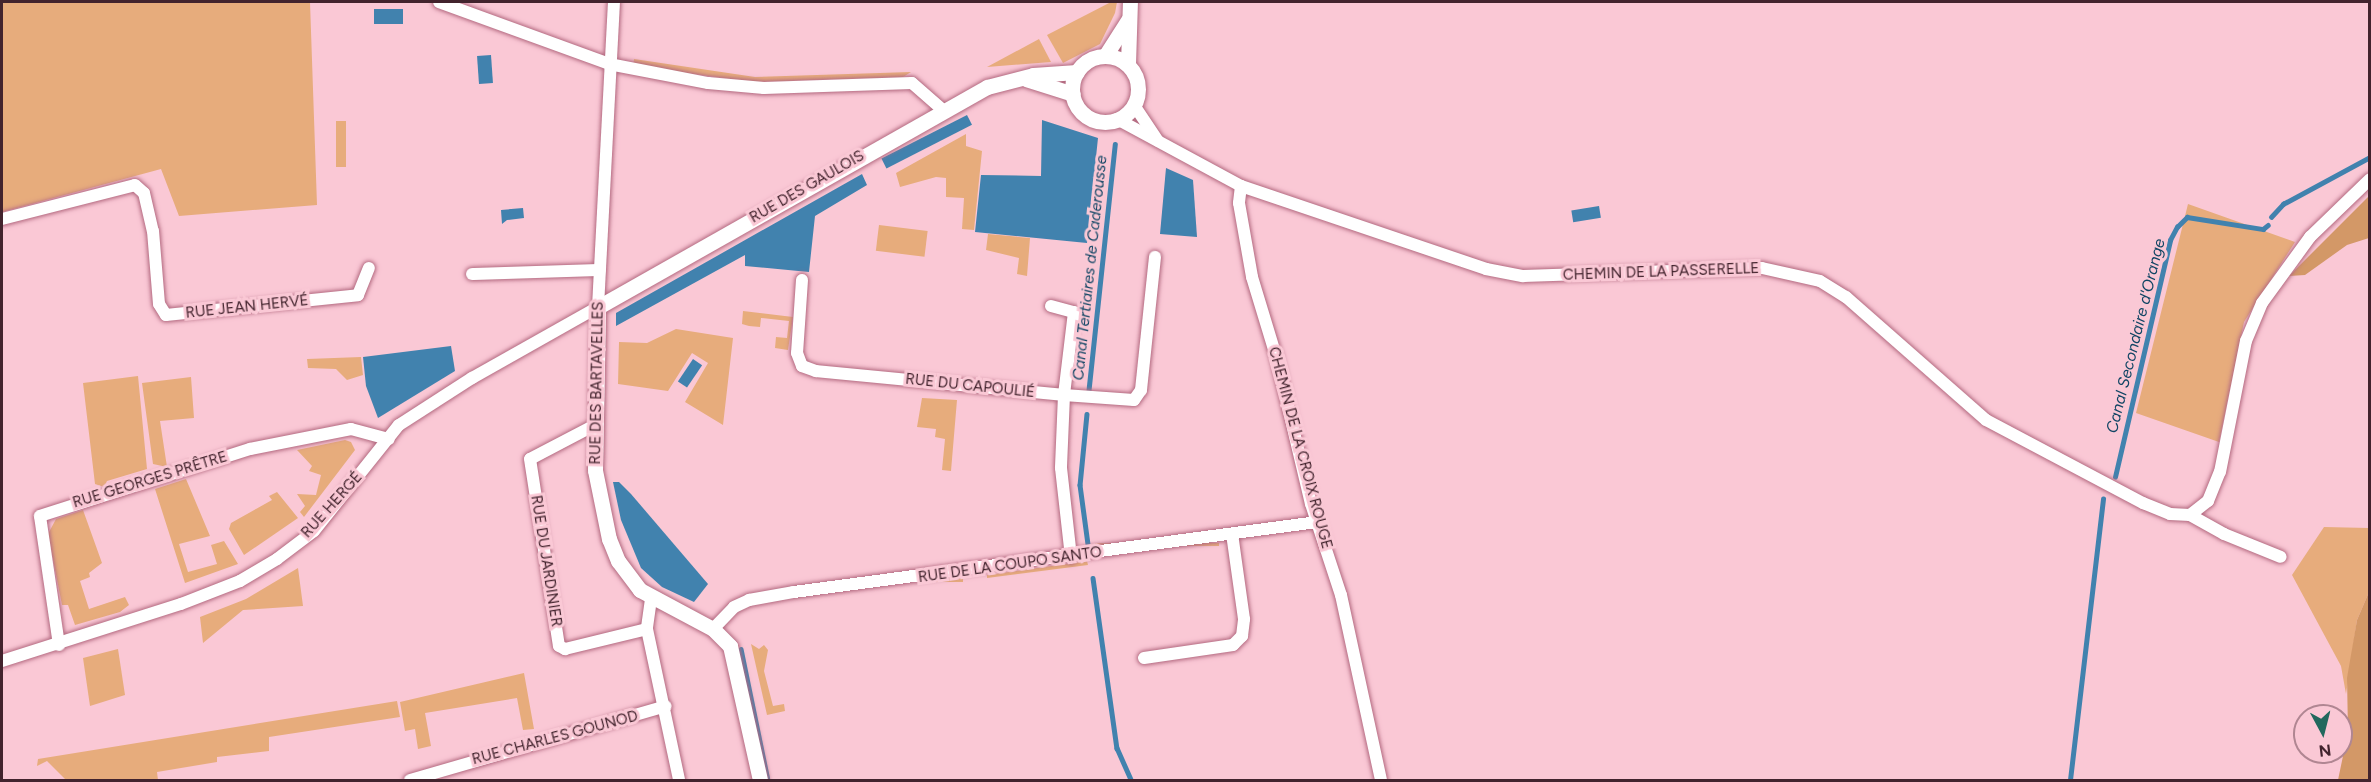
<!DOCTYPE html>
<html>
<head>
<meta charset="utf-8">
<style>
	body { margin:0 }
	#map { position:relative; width:2371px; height:782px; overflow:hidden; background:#fac8d5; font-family:Figtree,sans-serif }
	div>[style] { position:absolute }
	.green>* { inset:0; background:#e7ac7c; transform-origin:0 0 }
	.forest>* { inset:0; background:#d39867 }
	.water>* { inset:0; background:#4182ae; transform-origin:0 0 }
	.stream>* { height:4.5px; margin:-2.25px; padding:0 2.25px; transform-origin:2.25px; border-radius:2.25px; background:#4182ae }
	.roads { filter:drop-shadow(0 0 2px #b36980) drop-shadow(0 0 2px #b36980) }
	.minor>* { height:12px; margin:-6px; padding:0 6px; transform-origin:6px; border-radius:6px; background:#fff }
	.tertiary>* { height:15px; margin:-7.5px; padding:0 7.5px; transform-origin:7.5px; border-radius:7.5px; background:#fff }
	.tertiary>.ring { margin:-7.5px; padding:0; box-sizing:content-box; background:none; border:15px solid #fff; border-radius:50% }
	span { translate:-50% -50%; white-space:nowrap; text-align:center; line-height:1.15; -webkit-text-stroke:6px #fac8d5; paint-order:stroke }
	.street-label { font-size:15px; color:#42232d }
	.water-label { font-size:16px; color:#114564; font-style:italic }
	.frame { position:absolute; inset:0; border:3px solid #42232d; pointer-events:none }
	.north { position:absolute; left:2293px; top:704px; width:60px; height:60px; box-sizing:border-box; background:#fac8d5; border:2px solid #b08692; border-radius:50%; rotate:173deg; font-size:16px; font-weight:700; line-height:24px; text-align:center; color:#42232d }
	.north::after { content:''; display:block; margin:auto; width:21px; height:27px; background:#21685d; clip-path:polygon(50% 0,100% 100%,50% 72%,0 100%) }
</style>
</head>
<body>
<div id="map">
	<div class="green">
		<i style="clip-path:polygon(2px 2px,310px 2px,317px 205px,179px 216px,161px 169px,2px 212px)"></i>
		<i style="clip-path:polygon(1111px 2px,1117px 2px,1115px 13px,1100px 44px,1063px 63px,1047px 35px)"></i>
		<i style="clip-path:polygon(1039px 39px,1051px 62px,987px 67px)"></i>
		<i style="clip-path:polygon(634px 59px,755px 77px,911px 72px,903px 77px,754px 82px,633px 66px)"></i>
		<i style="left:336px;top:121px;width:10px;height:46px"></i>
		<i style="clip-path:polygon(966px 134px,966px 146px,982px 151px,974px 230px,962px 229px,964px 198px,946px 197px,946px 178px,936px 177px,900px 187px,896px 173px)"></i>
		<i style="clip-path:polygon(2188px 204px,2295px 242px,2244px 322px,2219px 442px,2136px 413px)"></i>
		<i style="left:879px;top:225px;width:49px;height:26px;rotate:7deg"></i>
		<i style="clip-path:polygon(988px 234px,1030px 238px,1027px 276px,1017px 274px,1019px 258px,986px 250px)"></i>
		<i style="clip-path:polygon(743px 311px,793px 317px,788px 350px,775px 348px,776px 337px,787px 338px,789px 321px,761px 318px,760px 327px,749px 326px,742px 324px)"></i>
		<i style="clip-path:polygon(676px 329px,733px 338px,723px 425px,685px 402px,708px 363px,692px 353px,668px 391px,618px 384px,619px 342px,647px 343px)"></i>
		<i style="clip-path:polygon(361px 357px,363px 375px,347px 380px,336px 369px,308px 368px,307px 359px)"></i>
		<i style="clip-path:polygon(138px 376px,147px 469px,107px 481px,104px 487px,95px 484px,83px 383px)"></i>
		<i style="clip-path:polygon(191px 377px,194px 418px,160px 421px,167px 467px,153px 464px,142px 383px)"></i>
		<i style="clip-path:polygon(922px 398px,957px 400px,951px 471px,942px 470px,945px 439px,935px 437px,936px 429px,917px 427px)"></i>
		<i style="clip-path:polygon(345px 440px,351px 442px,355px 450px,304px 517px,300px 512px,305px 506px,297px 494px,316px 495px,321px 475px,309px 471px,312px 466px,297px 450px)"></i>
		<i style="clip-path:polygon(186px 479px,210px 536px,179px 544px,188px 572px,217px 564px,211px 545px,224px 541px,238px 564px,185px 583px,155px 489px)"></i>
		<i style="clip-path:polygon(277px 492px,298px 518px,244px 555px,229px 529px,231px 523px,272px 500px,269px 496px)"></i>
		<i style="clip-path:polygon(83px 510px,102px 563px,89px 573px,90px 577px,80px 581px,89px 609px,125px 597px,129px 605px,120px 612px,75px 625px,68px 605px,62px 605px,48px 534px,56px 519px)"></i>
		<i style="clip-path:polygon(2324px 527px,2369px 528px,2369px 592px,2357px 620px,2346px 694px,2341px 666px,2292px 575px)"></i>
		<i style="left:1219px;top:543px;width:3px;height:124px;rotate:90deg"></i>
		<i style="clip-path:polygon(1087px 561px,1088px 565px,987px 578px,987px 575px)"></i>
		<i style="clip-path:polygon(298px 568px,303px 606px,243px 610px,203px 643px,200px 617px,246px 599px)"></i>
		<i style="left:963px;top:578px;width:4px;height:104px;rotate:90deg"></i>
		<i style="clip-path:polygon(751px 644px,759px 649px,764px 645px,768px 650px,764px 671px,773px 706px,784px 704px,785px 711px,767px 715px)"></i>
		<i style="clip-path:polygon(118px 649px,125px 695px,90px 706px,83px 658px)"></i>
		<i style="clip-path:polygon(524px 673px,534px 729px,523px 730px,517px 698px,425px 713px,431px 746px,418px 749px,415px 729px,405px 731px,400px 702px)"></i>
		<i style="clip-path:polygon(397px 701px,400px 717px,269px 737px,269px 751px,217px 757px,217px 762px,157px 772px,158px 780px,66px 780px,47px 761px,37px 766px,38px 759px)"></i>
	</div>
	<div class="forest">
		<i style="clip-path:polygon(2369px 196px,2369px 238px,2347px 245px,2305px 275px,2289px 276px)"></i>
		<i style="clip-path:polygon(2369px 592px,2369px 780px,2338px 780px,2348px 732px,2347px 678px,2357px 620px)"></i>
	</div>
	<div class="water">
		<i style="left:374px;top:9px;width:29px;height:15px"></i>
		<i style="left:491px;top:55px;width:28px;height:14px;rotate:86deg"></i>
		<i style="left:967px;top:115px;width:11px;height:96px;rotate:63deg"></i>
		<i style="clip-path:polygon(1042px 120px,1098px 138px,1087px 243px,975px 232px,981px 175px,1041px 176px)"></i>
		<i style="clip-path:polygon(1166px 168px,1193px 180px,1197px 237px,1160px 234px)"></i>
		<i style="clip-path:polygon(862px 174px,867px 185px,815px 216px,809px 272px,745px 266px,745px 255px,616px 326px,616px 313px)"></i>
		<i style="left:1599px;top:206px;width:12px;height:28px;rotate:81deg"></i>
		<i style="clip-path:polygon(523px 208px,524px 218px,507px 220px,502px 224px,501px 210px)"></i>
		<i style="clip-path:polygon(451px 346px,455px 371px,378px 418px,366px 386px,363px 357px)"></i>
		<i style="left:693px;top:359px;width:11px;height:27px;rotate:34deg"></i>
		<i style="clip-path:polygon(613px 482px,619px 482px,631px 494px,708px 584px,694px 602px,662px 587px,641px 568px,621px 520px)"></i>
	</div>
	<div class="stream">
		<i style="left:2271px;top:217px;width:18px;rotate:-47deg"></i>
		<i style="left:2283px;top:204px;width:99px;rotate:-28.4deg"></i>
		<i style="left:1088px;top:395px;width:252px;rotate:-83.9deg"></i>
		<i style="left:1087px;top:414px;width:71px;rotate:95.6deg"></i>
		<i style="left:1080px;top:485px;width:60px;rotate:82.3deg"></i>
		<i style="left:2115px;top:477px;width:243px;rotate:-76.9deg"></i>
		<i style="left:2170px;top:240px;width:15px;rotate:-62deg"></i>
		<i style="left:2177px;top:227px;width:14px;rotate:-45deg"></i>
		<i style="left:2187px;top:217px;width:77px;rotate:9deg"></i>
		<i style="left:2263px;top:229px;width:6px;rotate:-39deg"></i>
		<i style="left:1093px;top:578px;width:172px;rotate:82deg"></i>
		<i style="left:1117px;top:748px;width:35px;rotate:66deg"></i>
		<i style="left:741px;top:649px;width:134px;rotate:78.4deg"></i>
		<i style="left:2070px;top:780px;width:283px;rotate:-83.3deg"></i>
	</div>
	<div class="roads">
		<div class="minor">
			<i style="left:439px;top:2px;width:181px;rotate:20deg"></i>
			<i style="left:609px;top:64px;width:101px;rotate:10.9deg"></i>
			<i style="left:708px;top:83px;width:56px;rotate:5.1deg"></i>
			<i style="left:764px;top:88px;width:148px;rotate:-1.9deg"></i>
			<i style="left:912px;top:83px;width:41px;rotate:41.1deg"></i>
			<i style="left:1134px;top:105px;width:43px;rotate:56.3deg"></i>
			<i style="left:1117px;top:119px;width:141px;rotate:28.4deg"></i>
			<i style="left:1241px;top:186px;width:259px;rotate:18.7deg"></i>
			<i style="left:1486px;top:269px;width:38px;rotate:11deg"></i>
			<i style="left:1523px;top:276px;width:239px;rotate:-1.9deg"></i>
			<i style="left:1762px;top:268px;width:59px;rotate:12.6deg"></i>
			<i style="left:1820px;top:281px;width:31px;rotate:32deg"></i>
			<i style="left:1846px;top:297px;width:186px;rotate:41.3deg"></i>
			<i style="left:1986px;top:420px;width:178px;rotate:27.9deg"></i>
			<i style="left:2143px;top:503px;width:29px;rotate:22deg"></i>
			<i style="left:2170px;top:514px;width:20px;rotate:3deg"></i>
			<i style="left:2190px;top:515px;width:39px;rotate:29deg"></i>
			<i style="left:2224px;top:534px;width:61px;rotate:22deg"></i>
			<i style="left:1241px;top:186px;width:17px;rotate:97deg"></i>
			<i style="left:1239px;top:203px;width:75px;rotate:80deg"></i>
			<i style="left:1252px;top:277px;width:83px;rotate:73.1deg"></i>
			<i style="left:1276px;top:356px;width:152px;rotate:76.7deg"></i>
			<i style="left:1311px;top:504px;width:96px;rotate:71.8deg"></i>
			<i style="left:1341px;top:595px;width:189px;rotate:77.8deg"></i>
			<i style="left:2px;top:219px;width:137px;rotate:-14.3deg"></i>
			<i style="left:135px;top:185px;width:12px;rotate:42deg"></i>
			<i style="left:144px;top:193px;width:39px;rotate:77deg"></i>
			<i style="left:153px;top:231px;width:73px;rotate:85.3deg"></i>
			<i style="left:159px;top:304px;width:13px;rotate:58deg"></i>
			<i style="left:166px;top:315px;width:193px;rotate:-5.9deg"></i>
			<i style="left:358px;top:295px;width:29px;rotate:-68deg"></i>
			<i style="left:472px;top:274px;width:128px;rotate:-1.8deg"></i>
			<i style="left:802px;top:280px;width:73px;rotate:93.9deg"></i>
			<i style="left:797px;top:353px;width:14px;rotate:69deg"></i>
			<i style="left:802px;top:366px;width:15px;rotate:20deg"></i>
			<i style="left:816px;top:371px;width:249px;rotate:5.5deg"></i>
			<i style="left:1064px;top:395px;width:73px;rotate:92.4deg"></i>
			<i style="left:1061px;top:468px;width:90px;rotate:83.6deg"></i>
			<i style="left:1051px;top:306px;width:24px;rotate:15deg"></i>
			<i style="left:1074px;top:312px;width:84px;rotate:96.9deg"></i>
			<i style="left:1064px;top:395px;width:70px;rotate:4.1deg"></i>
			<i style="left:1134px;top:400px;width:12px;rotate:-55deg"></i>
			<i style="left:1141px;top:390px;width:134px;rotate:-84deg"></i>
			<i style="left:595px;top:425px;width:73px;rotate:152.4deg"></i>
			<i style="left:530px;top:459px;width:189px;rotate:81.2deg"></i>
			<i style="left:559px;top:646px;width:7px;rotate:27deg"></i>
			<i style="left:565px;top:649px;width:84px;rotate:-13.7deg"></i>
			<i style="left:2190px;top:515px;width:23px;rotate:-38deg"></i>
			<i style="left:2208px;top:501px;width:31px;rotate:-68deg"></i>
			<i style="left:2220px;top:472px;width:134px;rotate:-78.8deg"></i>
			<i style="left:2246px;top:341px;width:41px;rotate:-67.2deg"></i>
			<i style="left:2262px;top:303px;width:82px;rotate:-54deg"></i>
			<i style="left:2310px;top:237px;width:83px;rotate:-44deg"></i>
			<i style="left:651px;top:599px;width:30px;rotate:98deg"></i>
			<i style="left:647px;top:629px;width:154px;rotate:78deg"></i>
			<i style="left:713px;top:629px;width:30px;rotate:-46deg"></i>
			<i style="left:734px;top:607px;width:17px;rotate:-25deg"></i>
			<i style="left:749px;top:600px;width:46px;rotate:-10.1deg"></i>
			<i style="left:794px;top:592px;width:528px;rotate:-7.62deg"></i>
			<i style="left:59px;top:645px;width:130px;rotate:-98.4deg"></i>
			<i style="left:40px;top:516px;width:220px;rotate:-17.7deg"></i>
			<i style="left:250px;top:449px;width:103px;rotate:-11.2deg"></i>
			<i style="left:351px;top:429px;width:39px;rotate:15deg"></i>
			<i style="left:1144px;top:658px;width:90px;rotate:-8.3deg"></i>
			<i style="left:1233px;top:645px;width:13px;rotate:-45deg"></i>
			<i style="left:1242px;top:636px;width:17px;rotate:-83deg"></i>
			<i style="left:1244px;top:619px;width:86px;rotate:-98deg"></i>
			<i style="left:2px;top:661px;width:188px;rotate:-17.7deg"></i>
			<i style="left:181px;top:604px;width:63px;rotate:-21.3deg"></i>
			<i style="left:240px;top:581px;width:43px;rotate:-30.7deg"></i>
			<i style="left:277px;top:559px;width:46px;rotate:-37.1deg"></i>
			<i style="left:314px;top:531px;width:136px;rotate:-51.3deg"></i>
			<i style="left:399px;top:425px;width:87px;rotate:-32.8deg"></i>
			<i style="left:472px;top:378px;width:145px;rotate:-29.4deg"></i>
			<i style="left:598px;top:307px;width:305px;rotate:-87deg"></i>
			<i style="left:410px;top:780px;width:266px;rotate:-16.1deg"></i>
		</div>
		<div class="tertiary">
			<i style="left:1105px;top:56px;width:43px;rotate:-57.4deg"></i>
			<i class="ring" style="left:1072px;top:56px;width:51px;height:51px"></i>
			<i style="left:1128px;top:64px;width:62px;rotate:-88.2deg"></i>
			<i style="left:1026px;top:79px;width:49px;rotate:17.7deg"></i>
			<i style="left:760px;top:780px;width:137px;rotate:-102.6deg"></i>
			<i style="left:730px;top:646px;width:24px;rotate:-135deg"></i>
			<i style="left:713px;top:629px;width:83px;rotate:-151.9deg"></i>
			<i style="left:640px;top:590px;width:36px;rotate:-127deg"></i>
			<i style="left:618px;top:561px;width:24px;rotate:-112deg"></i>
			<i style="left:609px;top:539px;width:70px;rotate:-101.5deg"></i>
			<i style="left:595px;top:470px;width:163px;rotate:-88.9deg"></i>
			<i style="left:598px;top:307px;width:447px;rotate:-29.5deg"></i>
			<i style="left:987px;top:87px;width:48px;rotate:-14.6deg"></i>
			<i style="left:1033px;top:75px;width:44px;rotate:-3.9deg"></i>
		</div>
	</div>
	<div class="street-label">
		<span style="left:807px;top:187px;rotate:-30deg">RUE DES GAULOIS</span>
		<span style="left:1661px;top:272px;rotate:-2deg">CHEMIN DE LA PASSERELLE</span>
		<span style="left:247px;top:307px;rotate:-6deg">RUE JEAN HERVÉ</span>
		<span style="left:597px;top:383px;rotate:-89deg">RUE DES BARTAVELLES</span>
		<span style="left:970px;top:386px;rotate:6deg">RUE DU CAPOULIÉ</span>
		<span style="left:1300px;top:448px;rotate:75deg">CHEMIN DE LA CROIX ROUGE</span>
		<span style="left:150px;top:480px;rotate:-17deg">RUE GEORGES PRÊTRE</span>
		<span style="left:332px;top:505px;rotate:-48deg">RUE HERGÉ</span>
		<span style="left:546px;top:561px;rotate:81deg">RUE DU JARDINIER</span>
		<span style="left:1010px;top:565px;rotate:-8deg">RUE DE LA COUPO SANTO</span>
		<span style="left:555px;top:738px;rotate:-15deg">RUE CHARLES GOUNOD</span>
	</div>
	<div class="water-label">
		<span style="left:1090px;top:268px;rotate:-84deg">Canal Tertiaires de Caderousse</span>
		<span style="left:2136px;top:336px;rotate:-76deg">Canal Secondaire d'Orange</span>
	</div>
	<div class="frame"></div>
	<div class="north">N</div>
</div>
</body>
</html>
